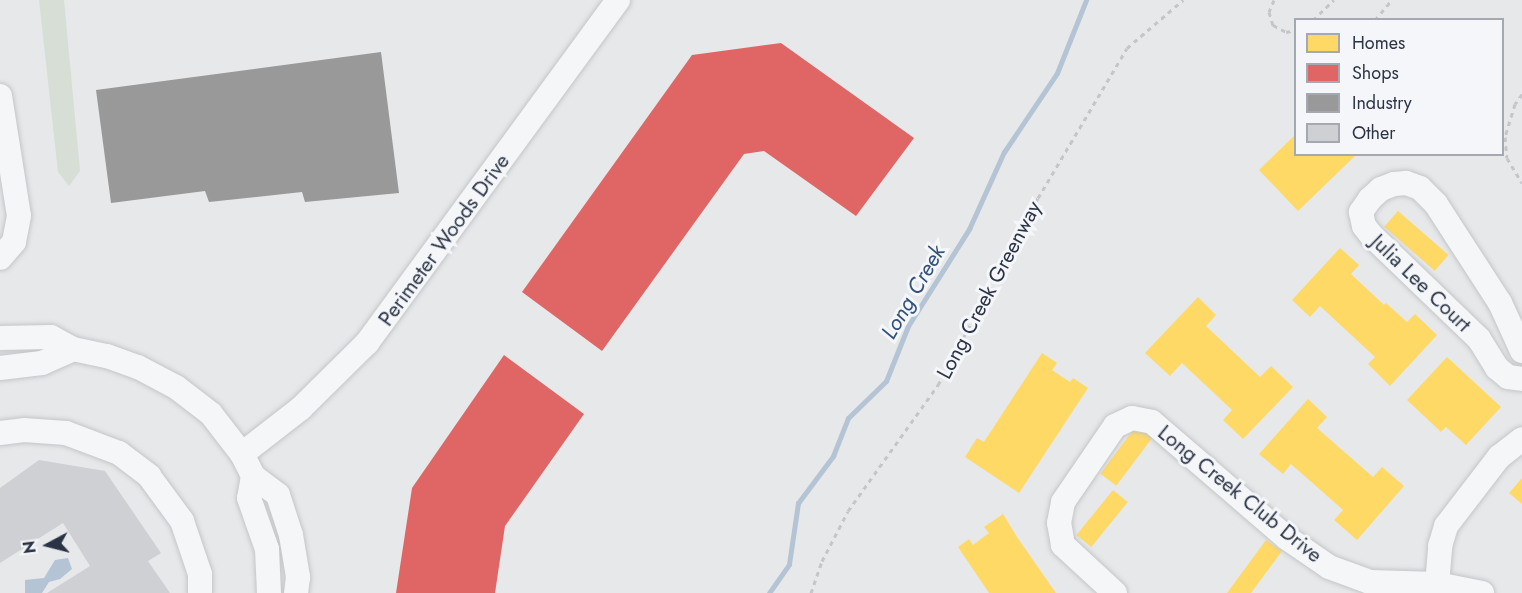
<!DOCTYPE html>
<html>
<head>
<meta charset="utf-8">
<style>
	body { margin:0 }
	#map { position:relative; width:1522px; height:593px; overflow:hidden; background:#e6e8ea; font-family:Jost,sans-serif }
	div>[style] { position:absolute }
	.green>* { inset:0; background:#d6ded6 }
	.water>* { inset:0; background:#b4c4d5 }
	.homes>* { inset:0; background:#ffd966; transform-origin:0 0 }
	.shops>* { inset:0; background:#e06666 }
	.industry>* { inset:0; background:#999 }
	.stream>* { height:5px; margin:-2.5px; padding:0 2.5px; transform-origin:2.5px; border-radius:2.5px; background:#b4c4d5 }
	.building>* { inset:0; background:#ced0d3 }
	.path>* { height:3px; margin-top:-1.5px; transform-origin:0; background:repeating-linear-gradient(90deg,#c5c6ca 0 4.5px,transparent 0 9px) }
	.roads { filter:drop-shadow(0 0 2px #c4c6c8) drop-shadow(0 0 2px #c4c6c8) }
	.minor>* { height:24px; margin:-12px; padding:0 12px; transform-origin:12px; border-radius:12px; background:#f5f6f7 }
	span { translate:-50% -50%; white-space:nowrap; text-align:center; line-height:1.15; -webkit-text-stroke:6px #f4f6f9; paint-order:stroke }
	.street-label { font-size:21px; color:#2b3445 }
	.water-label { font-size:22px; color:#34527a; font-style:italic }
	.legend { position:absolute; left:1294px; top:18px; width:210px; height:138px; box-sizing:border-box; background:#f4f6f9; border:2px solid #a4a8b1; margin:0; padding:8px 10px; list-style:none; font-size:18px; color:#2b3445 }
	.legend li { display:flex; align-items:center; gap:12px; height:30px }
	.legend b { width:30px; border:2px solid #a4a8b1 }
	.north { position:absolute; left:18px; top:515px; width:60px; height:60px; -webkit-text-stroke:4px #f4f6f9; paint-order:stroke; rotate:263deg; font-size:16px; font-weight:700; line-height:24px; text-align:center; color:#2b3445 }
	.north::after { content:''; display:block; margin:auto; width:21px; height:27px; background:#2b3445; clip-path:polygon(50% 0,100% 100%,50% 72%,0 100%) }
</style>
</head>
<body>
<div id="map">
	<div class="green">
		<i style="clip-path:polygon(39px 0,64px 0,80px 171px,69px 186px,58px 172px)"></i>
	</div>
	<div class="water">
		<i style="clip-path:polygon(68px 558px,72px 569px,60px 579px,49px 582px,42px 593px,25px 593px,25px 580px,44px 578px,55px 560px)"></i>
	</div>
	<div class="homes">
		<i style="clip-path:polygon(1296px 134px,1296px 154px,1357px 154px,1298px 211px,1259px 170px)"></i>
		<i style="left:1398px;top:211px;width:67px;height:21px;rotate:41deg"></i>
		<i style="clip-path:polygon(1340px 248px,1359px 265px,1351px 274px,1384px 305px,1386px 303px,1407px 322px,1415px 314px,1437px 335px,1390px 386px,1368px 364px,1375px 357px,1320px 306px,1310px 317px,1292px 300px)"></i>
		<i style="clip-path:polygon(1198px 297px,1216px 315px,1206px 326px,1260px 377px,1271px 366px,1293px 387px,1243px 439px,1223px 420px,1232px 410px,1182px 363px,1170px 376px,1145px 353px)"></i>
		<i style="clip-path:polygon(1042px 353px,1057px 363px,1052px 370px,1070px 382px,1073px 378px,1088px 388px,1019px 493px,965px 457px,977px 438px,984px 442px)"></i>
		<i style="clip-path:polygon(1447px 357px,1501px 407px,1466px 445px,1446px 427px,1441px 432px,1407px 400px)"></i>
		<i style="clip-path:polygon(1308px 399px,1327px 417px,1317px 428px,1373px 477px,1382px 467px,1404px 486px,1357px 540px,1334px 520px,1343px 510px,1291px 464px,1283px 474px,1259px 454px)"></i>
		<i style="left:1137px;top:425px;width:20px;height:61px;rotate:37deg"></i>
		<i style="clip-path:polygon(1522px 478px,1522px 504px,1509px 493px)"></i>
		<i style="left:1113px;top:490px;width:19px;height:58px;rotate:39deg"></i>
		<i style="clip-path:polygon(1003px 514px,1017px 537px,1056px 593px,989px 593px,958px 547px,969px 539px,973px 545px,989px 533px,984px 527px)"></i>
		<i style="clip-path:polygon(1266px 540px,1282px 551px,1251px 593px,1227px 593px)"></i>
	</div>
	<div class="shops">
		<i style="clip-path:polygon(781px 43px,914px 138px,856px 216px,764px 151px,744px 154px,602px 351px,522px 292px,692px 55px)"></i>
		<i style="clip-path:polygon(504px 355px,584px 414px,505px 526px,495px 593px,396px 593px,412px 488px)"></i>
	</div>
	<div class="industry">
		<i style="clip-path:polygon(381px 52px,399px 193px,305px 202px,302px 192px,209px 202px,205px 191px,111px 203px,96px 90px)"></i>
	</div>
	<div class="stream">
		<i style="left:769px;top:593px;width:35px;rotate:-55deg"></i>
		<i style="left:789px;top:564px;width:62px;rotate:-81.6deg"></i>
		<i style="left:798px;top:503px;width:59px;rotate:-53.3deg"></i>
		<i style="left:833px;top:456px;width:41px;rotate:-68.5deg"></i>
		<i style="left:848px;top:418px;width:53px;rotate:-44.2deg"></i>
		<i style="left:886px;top:381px;width:59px;rotate:-68.2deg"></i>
		<i style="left:908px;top:326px;width:115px;rotate:-57.8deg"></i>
		<i style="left:969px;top:229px;width:85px;rotate:-65.6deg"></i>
		<i style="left:1004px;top:152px;width:95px;rotate:-56.1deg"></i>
		<i style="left:1057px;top:73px;width:79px;rotate:-68.3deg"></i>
	</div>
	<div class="building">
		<i style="clip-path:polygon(39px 460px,105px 471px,161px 553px,148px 561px,170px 593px,47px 593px,90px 566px,63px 523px,0 563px,0 488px)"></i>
	</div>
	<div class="path">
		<i style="left:1274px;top:0;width:13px;rotate:113deg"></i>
		<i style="left:1269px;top:12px;width:14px;rotate:73deg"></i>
		<i style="left:1273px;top:25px;width:15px;rotate:28deg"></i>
		<i style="left:1286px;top:32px;width:10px;rotate:-11deg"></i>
		<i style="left:1313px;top:20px;width:29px;rotate:-44deg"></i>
		<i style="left:1375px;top:20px;width:26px;rotate:-50deg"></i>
		<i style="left:1522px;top:94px;width:12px;rotate:125deg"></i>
		<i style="left:1515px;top:104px;width:34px;rotate:107deg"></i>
		<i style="left:1505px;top:137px;width:21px;rotate:85deg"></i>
		<i style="left:1507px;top:158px;width:29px;rotate:59deg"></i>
		<i style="left:811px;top:593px;width:34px;rotate:-71deg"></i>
		<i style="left:822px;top:561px;width:56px;rotate:-62.5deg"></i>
		<i style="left:848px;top:511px;width:155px;rotate:-54.5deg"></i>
		<i style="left:938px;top:385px;width:212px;rotate:-61.9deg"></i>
		<i style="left:1038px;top:198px;width:174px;rotate:-59.3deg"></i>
		<i style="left:1127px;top:48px;width:74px;rotate:-40.6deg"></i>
	</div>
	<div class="roads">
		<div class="minor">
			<i style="left:0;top:96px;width:121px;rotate:81deg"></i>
			<i style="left:19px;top:216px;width:26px;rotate:101deg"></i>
			<i style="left:14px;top:242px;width:21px;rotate:131deg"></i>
			<i style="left:0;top:338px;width:51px;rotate:-1.1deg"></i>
			<i style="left:51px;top:337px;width:25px;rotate:29deg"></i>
			<i style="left:73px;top:349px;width:35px;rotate:12deg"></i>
			<i style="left:107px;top:356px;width:33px;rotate:20deg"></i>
			<i style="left:138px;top:367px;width:43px;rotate:27.8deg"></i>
			<i style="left:176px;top:387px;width:44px;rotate:37.6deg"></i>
			<i style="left:211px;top:414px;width:51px;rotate:52.2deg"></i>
			<i style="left:242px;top:454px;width:25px;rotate:63deg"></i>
			<i style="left:253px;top:476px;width:31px;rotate:37deg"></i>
			<i style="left:278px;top:495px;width:42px;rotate:72deg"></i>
			<i style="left:291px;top:535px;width:43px;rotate:80.5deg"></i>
			<i style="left:298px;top:577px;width:16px;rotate:97deg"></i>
			<i style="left:1522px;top:351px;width:53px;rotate:-114.6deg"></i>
			<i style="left:1500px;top:303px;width:118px;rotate:-122.9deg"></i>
			<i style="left:1436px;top:204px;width:23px;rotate:-135deg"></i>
			<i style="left:1420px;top:188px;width:15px;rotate:-160deg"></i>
			<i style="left:1406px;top:183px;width:12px;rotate:175deg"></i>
			<i style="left:1394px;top:184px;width:14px;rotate:159deg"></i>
			<i style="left:1381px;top:189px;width:15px;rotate:138deg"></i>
			<i style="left:1370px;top:199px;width:16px;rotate:125deg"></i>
			<i style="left:1361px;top:212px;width:14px;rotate:78deg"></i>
			<i style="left:1364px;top:226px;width:11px;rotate:52deg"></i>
			<i style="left:1371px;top:235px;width:150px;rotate:43.9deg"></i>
			<i style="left:1479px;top:339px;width:34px;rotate:58deg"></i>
			<i style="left:1497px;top:368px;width:14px;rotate:39deg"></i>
			<i style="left:1508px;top:377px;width:14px;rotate:8deg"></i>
			<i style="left:0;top:368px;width:42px;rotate:-6.8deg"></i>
			<i style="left:42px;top:363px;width:34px;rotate:-24deg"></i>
			<i style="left:0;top:433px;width:24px;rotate:-7deg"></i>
			<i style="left:24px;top:430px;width:42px;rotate:4.1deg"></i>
			<i style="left:66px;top:433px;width:57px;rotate:20.7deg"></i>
			<i style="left:119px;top:453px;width:38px;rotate:37deg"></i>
			<i style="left:149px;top:476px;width:56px;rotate:53.7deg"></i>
			<i style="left:182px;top:521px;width:56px;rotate:71.2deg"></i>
			<i style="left:200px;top:574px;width:19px;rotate:90deg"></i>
			<i style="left:242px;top:454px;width:75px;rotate:-37.9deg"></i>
			<i style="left:301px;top:408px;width:93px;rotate:-44.6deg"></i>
			<i style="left:367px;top:343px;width:425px;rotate:-53.8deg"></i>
			<i style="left:253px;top:476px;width:22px;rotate:100deg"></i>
			<i style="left:249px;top:498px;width:54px;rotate:70.6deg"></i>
			<i style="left:267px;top:549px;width:44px;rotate:87.4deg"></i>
			<i style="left:1437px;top:584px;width:38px;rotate:-85deg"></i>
			<i style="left:1440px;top:546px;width:21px;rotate:-73deg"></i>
			<i style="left:1446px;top:526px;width:87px;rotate:-52.5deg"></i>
			<i style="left:1499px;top:457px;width:29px;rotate:-38deg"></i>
			<i style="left:1115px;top:593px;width:71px;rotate:-137.3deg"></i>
			<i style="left:1063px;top:545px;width:22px;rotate:-100deg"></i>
			<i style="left:1059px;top:523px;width:21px;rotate:-79deg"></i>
			<i style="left:1063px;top:502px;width:92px;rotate:-55.6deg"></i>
			<i style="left:1115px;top:426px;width:19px;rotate:-25deg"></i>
			<i style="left:1132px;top:418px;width:20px;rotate:11deg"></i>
			<i style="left:1152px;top:422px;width:178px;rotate:40.7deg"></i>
			<i style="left:1287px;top:538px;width:51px;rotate:34.6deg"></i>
			<i style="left:1329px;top:567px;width:44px;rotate:20.1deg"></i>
			<i style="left:1370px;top:582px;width:67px;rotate:1.7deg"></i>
			<i style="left:1437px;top:584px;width:46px;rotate:11.3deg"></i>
		</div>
	</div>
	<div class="street-label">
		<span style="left:444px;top:240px;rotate:-54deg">Perimeter Woods Drive</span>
		<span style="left:1421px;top:283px;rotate:44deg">Julia Lee Court</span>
		<span style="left:989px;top:290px;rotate:-62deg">Long Creek Greenway</span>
		<span style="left:1240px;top:494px;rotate:39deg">Long Creek Club Drive</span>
	</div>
	<div class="water-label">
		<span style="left:913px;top:292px;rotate:-60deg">Long Creek</span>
	</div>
	<ul class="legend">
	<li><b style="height:16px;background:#ffd966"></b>Homes</li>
	<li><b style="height:16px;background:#e06666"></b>Shops</li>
	<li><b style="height:16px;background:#999"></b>Industry</li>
	<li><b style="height:16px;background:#ced0d3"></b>Other</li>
	</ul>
	<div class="north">N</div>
</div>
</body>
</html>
